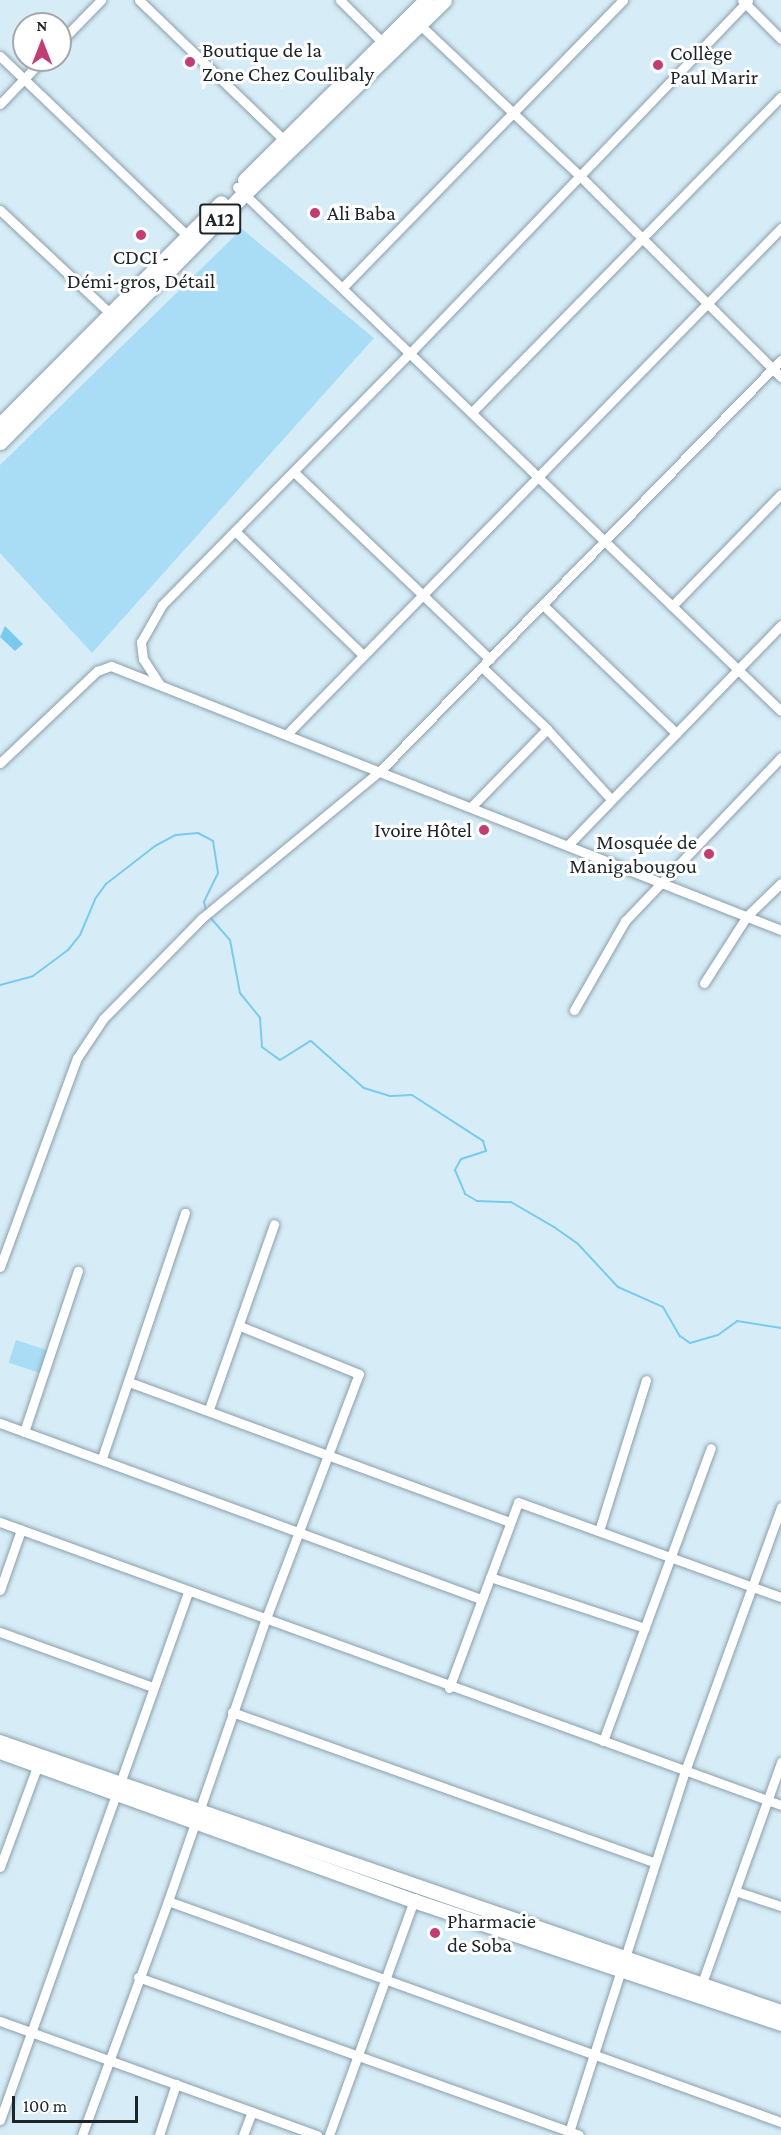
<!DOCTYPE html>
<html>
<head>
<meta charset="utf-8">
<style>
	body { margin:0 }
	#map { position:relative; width:781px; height:2135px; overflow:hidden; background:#d6edf8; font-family:"Crimson Pro",serif }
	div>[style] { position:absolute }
	.green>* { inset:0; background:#a8ddf5; transform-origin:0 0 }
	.water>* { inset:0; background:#79cbee }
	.stream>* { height:2px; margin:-1px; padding:0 1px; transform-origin:1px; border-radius:1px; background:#79cbee }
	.roads { filter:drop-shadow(0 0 2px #8a9faa) drop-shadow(0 0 2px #8a9faa) }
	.street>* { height:9px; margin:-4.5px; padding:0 4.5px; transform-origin:4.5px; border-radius:4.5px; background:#fff }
	.secondary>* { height:14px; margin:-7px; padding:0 7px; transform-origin:7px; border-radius:7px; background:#fff }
	.primary>* { height:15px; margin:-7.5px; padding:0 7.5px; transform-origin:7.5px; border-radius:7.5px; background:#fff }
	.dots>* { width:16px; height:16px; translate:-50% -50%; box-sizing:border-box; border:3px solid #fff; border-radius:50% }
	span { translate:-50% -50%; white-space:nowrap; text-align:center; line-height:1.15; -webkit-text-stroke:6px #fff; paint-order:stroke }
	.shield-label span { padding:2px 4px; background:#fff; border:2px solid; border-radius:4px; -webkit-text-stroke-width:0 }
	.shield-label { font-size:20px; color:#1d2529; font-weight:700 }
	.poi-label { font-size:21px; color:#1d2529 }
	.left { translate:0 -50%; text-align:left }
	.right { translate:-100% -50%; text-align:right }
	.north { position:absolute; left:12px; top:12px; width:60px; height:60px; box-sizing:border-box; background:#fff; border:2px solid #a5a8a9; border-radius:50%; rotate:0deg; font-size:16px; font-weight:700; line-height:24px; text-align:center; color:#1d2529 }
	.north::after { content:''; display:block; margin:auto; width:21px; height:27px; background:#c53b73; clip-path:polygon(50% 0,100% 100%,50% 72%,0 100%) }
	.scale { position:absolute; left:12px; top:2096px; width:126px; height:27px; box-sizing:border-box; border:3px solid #1d2529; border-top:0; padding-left:8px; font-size:18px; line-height:21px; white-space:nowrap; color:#1d2529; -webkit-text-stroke:4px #fff; paint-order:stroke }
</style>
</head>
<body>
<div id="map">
	<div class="green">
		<i style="clip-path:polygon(242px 229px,374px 338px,92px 653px,0 553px,0 465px)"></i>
		<i style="left:16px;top:1340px;width:33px;height:24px;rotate:18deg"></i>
	</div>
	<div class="water">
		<i style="clip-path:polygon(5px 626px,23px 644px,15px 651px,0 637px)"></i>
	</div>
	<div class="stream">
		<i style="left:209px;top:916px;width:32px;rotate:49deg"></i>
		<i style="left:230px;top:940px;width:54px;rotate:79.3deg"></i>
		<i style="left:240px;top:993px;width:32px;rotate:51deg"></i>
		<i style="left:260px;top:1018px;width:29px;rotate:86deg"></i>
		<i style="left:262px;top:1047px;width:22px;rotate:36deg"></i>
		<i style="left:280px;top:1060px;width:36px;rotate:-32deg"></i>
		<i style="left:311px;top:1041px;width:71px;rotate:41.6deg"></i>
		<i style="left:364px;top:1088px;width:28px;rotate:17deg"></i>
		<i style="left:391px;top:1096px;width:21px;rotate:-3deg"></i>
		<i style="left:412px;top:1095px;width:85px;rotate:32.9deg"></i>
		<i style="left:483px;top:1141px;width:10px;rotate:73deg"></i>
		<i style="left:486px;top:1151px;width:26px;rotate:162deg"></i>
		<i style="left:461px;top:1159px;width:13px;rotate:119deg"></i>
		<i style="left:455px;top:1170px;width:26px;rotate:67deg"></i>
		<i style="left:465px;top:1194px;width:14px;rotate:30deg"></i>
		<i style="left:477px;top:1201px;width:34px;rotate:2deg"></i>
		<i style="left:511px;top:1202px;width:50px;rotate:30.2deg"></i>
		<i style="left:554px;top:1227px;width:29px;rotate:35deg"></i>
		<i style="left:578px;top:1244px;width:59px;rotate:47.1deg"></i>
		<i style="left:618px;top:1287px;width:49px;rotate:24deg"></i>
		<i style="left:663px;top:1307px;width:34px;rotate:60deg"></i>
		<i style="left:680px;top:1336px;width:12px;rotate:35deg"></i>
		<i style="left:690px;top:1343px;width:29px;rotate:-16deg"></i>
		<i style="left:718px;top:1335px;width:24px;rotate:-36deg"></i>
		<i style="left:737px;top:1321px;width:45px;rotate:9deg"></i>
		<i style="left:0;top:985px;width:34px;rotate:-15deg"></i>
		<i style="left:33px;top:976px;width:44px;rotate:-36.6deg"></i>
		<i style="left:68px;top:950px;width:19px;rotate:-51deg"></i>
		<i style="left:80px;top:935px;width:39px;rotate:-67deg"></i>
		<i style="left:95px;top:899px;width:19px;rotate:-54deg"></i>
		<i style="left:106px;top:884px;width:62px;rotate:-37.8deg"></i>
		<i style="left:155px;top:846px;width:24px;rotate:-28deg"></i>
		<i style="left:176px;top:835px;width:22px;rotate:-5deg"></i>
		<i style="left:198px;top:833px;width:17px;rotate:28deg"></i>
		<i style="left:213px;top:841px;width:32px;rotate:81deg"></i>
		<i style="left:218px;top:873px;width:32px;rotate:116deg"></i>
		<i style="left:204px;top:902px;width:9px;rotate:77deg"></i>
	</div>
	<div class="roads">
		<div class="street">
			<i style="left:139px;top:0;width:203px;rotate:44deg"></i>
			<i style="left:340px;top:0;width:59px;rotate:45deg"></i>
			<i style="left:742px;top:0;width:55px;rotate:45deg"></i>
			<i style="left:416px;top:21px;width:224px;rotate:43.4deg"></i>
			<i style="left:579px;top:175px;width:286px;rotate:45deg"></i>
			<i style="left:60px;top:42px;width:59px;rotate:-45.7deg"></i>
			<i style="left:0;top:56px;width:260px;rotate:43.8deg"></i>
			<i style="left:0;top:104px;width:61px;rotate:-46.3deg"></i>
			<i style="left:237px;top:187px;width:755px;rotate:43.93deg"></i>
			<i style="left:0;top:210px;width:156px;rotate:43.2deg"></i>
			<i style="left:343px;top:287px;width:401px;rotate:-45.7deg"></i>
			<i style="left:472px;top:412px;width:441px;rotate:-45.6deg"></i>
			<i style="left:294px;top:472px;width:271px;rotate:43.7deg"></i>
			<i style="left:235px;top:531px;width:178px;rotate:44.1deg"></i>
			<i style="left:543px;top:605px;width:185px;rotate:43.9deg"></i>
			<i style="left:672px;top:606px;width:156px;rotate:-45.8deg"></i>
			<i style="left:482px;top:667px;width:90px;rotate:43.6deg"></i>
			<i style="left:547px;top:729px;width:95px;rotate:47.6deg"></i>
			<i style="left:160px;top:685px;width:31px;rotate:-123deg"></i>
			<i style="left:143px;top:659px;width:17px;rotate:-97deg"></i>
			<i style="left:141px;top:642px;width:43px;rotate:-60.4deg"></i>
			<i style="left:162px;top:605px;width:355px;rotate:-45.5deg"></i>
			<i style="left:411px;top:352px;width:487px;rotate:-46.2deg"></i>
			<i style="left:287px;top:734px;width:707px;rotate:-45.69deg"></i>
			<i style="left:0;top:763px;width:134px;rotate:-43.5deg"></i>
			<i style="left:97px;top:671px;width:15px;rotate:-20deg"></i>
			<i style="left:111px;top:666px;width:720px;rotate:21.51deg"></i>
			<i style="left:471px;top:807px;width:109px;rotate:-45.7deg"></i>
			<i style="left:568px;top:845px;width:306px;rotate:-45.9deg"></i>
			<i style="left:704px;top:983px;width:80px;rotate:-57.3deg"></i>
			<i style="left:747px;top:916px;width:47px;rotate:-44.1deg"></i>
			<i style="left:574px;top:1010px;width:103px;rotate:-60.2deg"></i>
			<i style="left:625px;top:921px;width:226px;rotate:-46.4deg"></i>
			<i style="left:0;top:1267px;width:223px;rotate:-69.8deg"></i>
			<i style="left:77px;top:1058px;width:47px;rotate:-56.3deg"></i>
			<i style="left:103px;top:1019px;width:141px;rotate:-45.6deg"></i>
			<i style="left:202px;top:918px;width:231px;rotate:-39.6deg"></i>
			<i style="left:380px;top:771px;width:574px;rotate:-45.71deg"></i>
			<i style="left:129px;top:1382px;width:405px;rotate:20.2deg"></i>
			<i style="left:209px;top:1409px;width:196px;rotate:-70.6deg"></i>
			<i style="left:0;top:1423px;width:512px;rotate:20.1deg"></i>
			<i style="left:24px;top:1432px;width:170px;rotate:-71.5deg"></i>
			<i style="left:102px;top:1458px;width:259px;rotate:-71.3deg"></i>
			<i style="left:0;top:1522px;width:831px;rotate:19.92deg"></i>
			<i style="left:599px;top:1531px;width:158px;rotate:-72.7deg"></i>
			<i style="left:490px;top:1577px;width:163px;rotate:18.2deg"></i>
			<i style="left:0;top:1590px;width:64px;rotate:-70.7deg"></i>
			<i style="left:0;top:1632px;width:163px;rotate:19.8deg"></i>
			<i style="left:449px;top:1688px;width:198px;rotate:-69.6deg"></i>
			<i style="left:518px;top:1502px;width:280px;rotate:19.9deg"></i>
			<i style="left:232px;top:1712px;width:449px;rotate:19.6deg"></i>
			<i style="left:603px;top:1741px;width:312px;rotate:-69.8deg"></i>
			<i style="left:0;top:1867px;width:110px;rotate:-69.7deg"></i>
			<i style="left:735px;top:1891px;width:48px;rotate:18.1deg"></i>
			<i style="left:168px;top:1901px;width:652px;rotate:19.83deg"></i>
			<i style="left:138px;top:1977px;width:468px;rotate:19.7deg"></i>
			<i style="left:702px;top:1983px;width:235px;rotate:-70.3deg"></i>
			<i style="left:0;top:2021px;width:337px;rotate:19.8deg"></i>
			<i style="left:0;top:2120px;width:560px;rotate:-70.4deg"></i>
			<i style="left:82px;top:2135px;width:249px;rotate:-69.8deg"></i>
			<i style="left:168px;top:1901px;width:296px;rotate:-70.9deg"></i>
			<i style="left:265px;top:1621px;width:264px;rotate:-69.2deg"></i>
			<i style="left:359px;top:1374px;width:128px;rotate:-158deg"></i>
			<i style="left:159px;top:2135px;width:54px;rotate:-71.6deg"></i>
			<i style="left:243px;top:2135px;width:25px;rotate:-69deg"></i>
			<i style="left:329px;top:2135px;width:252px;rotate:-70.1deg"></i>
			<i style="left:568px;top:2135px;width:382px;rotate:-72.2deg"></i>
			<i style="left:685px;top:1771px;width:281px;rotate:-70deg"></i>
		</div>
		<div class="secondary">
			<i style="left:0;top:1742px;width:826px;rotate:19.07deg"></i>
			<i style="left:0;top:1752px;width:440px;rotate:19.8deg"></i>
			<i style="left:414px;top:1901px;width:387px;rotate:18.5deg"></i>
		</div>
		<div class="primary">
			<i style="left:245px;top:180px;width:255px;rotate:-44.8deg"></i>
			<i style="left:0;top:425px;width:313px;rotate:-45.1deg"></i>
			<i style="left:0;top:442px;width:349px;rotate:-45.5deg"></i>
			<i style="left:245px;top:193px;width:277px;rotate:-44.1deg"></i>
		</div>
	</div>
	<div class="dots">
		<i style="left:190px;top:62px;background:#c53b73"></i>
		<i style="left:658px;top:65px;background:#c53b73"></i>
		<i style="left:315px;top:213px;background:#c53b73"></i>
		<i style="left:141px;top:235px;background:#c53b73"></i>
		<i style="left:484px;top:830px;background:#c53b73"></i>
		<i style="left:709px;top:854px;background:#c53b73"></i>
		<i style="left:435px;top:1933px;background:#c53b73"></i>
	</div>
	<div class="shield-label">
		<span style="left:220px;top:219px">A12</span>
	</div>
	<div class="poi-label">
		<span class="left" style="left:202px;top:62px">Boutique de la<br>Zone Chez Coulibaly</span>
		<span class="left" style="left:670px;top:65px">Collège<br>Paul Marir</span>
		<span class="left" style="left:327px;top:213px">Ali Baba</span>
		<span style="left:141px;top:269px">CDCI -<br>Démi-gros, Détail</span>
		<span class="right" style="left:472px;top:830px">Ivoire Hôtel</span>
		<span class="right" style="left:697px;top:854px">Mosquée de<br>Manigabougou</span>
		<span class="left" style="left:447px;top:1933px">Pharmacie<br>de Soba</span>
	</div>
	<div class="north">N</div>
	<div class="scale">100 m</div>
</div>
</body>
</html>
